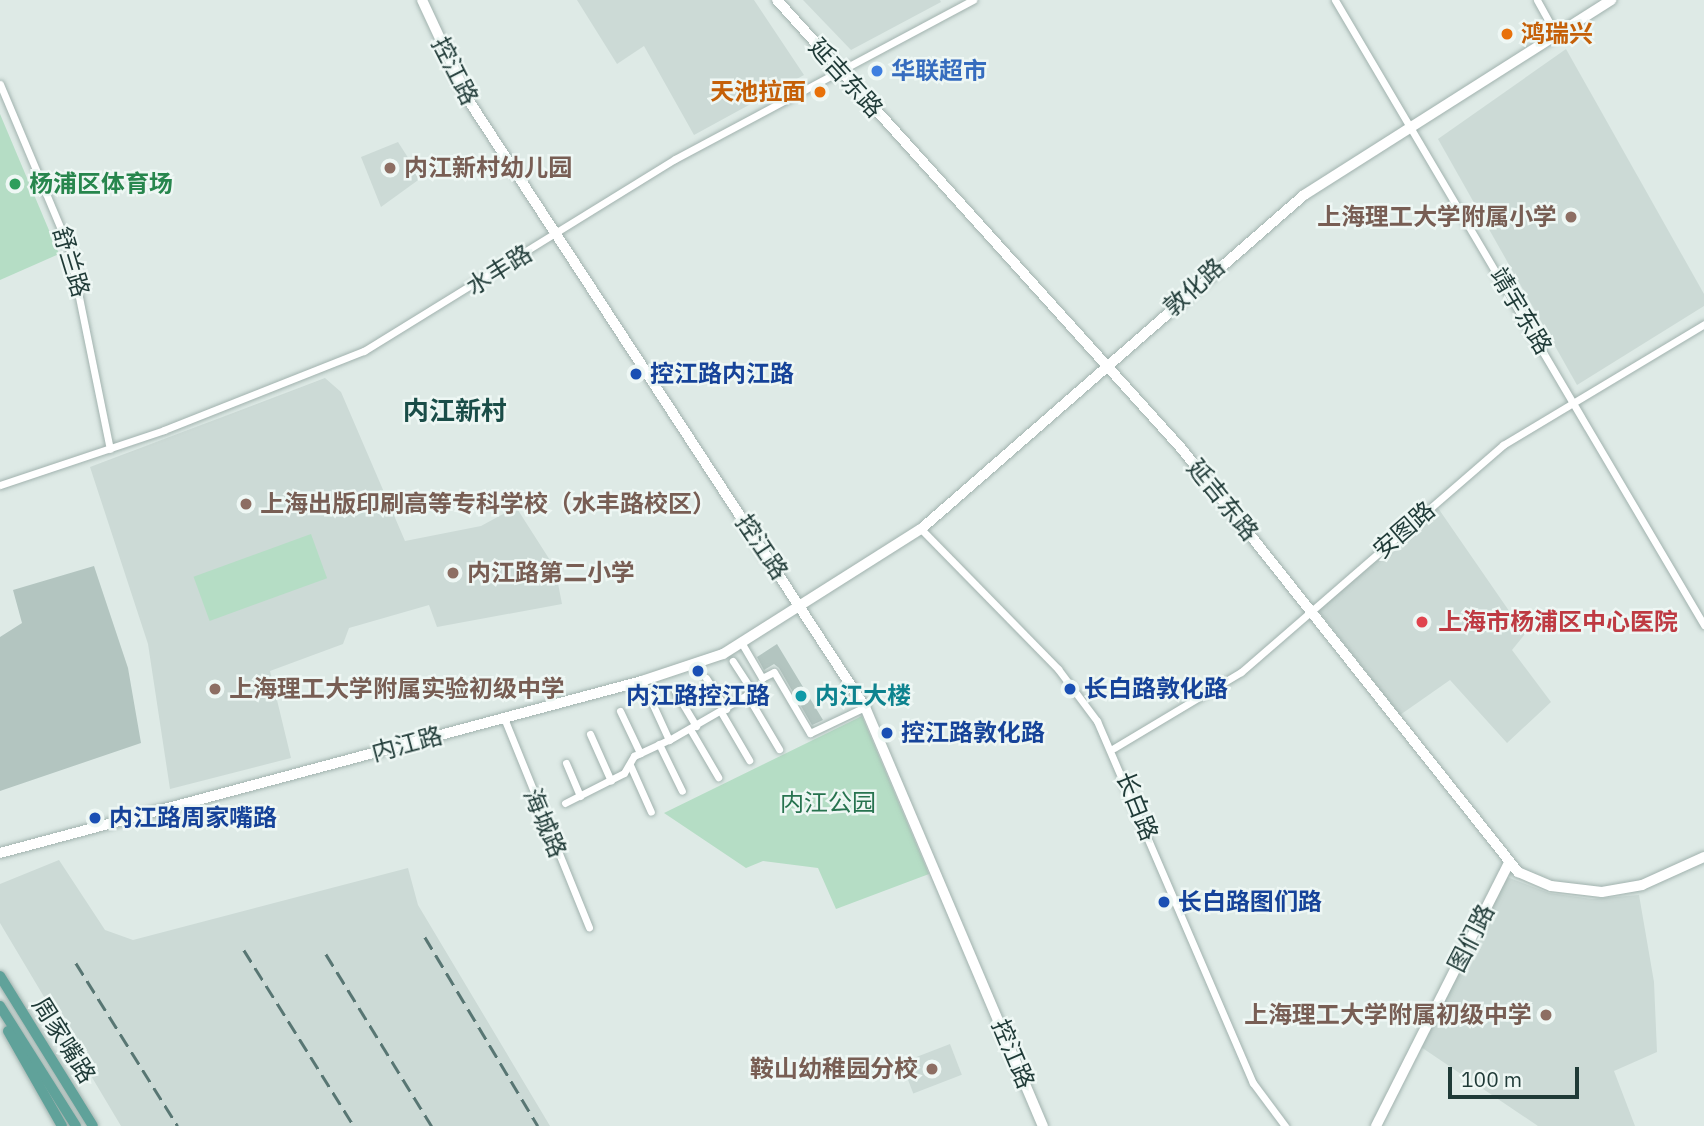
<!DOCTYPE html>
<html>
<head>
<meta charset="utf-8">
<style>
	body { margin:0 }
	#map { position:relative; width:1704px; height:1126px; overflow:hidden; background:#deeae6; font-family:"IBM Plex Sans","Noto Sans SC",sans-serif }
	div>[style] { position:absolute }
	.built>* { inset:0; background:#ccdad6; transform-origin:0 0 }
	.green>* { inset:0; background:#b5ddc5; transform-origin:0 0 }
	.building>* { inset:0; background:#b3c5c0 }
	.roads { filter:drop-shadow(0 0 2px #a1b2ae) drop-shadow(0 0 2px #a1b2ae) }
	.street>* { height:7px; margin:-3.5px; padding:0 3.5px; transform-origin:3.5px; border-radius:3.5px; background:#fff }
	.secondary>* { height:10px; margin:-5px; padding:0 5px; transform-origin:5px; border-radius:5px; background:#fff }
	.primary>* { height:10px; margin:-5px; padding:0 5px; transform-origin:5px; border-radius:5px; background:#60a29a }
	.rail>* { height:2.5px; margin-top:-1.25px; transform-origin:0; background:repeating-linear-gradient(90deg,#587673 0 14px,transparent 0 21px) }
	.dots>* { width:19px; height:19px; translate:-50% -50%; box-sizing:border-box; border:4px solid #eef7f4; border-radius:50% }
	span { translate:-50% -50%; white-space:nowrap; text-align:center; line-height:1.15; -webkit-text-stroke:5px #eef7f4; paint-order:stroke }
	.food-label { font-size:24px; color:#c56008; font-weight:700 }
	.left { translate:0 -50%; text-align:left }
	.right { translate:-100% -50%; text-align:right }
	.street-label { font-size:24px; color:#1f3a37 }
	.shop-label { font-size:24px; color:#366cbe; font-weight:700 }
	.education-label { font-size:24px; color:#785e54; font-weight:700 }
	.leisure-label { font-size:24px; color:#27864d; font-weight:700 }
	.transit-label { font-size:24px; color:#164399; font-weight:700 }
	.health-label { font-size:24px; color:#be3a42; font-weight:700 }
	.culture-label { font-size:24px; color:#0d838f; font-weight:700 }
	.park-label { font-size:24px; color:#27734f }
	.neighbourhood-label { font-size:26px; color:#1a4d48; font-weight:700 }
	.scale { position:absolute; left:1448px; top:1067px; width:131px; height:32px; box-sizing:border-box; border:4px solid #1f3a37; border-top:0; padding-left:9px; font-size:21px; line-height:24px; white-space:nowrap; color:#1f3a37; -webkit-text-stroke:5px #eef7f4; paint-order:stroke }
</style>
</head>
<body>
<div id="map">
	<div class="built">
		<i style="clip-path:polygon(577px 0,754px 0,804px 75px,694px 135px,644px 46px,617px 64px)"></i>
		<i style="clip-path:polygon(803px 0,940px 0,941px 2px,851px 50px)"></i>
		<i style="clip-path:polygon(1566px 49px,1704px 294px,1704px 306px,1577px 385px,1438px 139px)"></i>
		<i style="clip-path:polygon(398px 142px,421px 178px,381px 207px,361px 157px)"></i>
		<i style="clip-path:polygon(325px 378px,341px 392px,405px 541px,481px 526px,516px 507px,555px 568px,562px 604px,437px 627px,429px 605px,349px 628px,343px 644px,270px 671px,291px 758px,170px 789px,148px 644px,90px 467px)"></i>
		<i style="clip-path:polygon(1438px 508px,1525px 634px,1512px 650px,1551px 702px,1507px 743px,1450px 680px,1400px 715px,1318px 610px)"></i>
		<i style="clip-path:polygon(59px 860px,105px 930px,133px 940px,408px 868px,418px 905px,550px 1126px,121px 1126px,0 923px,0 884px)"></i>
		<i style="clip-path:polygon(1507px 877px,1549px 893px,1592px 899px,1639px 895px,1654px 982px,1657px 1052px,1614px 1071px,1635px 1126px,1538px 1126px,1421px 1047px)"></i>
		<i style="left:950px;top:1044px;width:33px;height:52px;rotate:69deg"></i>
	</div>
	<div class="green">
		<i style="clip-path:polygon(0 114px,59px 254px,0 280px)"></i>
		<i style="left:311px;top:534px;width:47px;height:125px;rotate:70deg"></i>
		<i style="clip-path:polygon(862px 716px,929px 874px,836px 909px,818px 868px,763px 861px,746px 868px,664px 813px)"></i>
	</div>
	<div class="building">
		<i style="clip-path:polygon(94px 566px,128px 668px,141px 743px,0 791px,0 637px,22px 623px,13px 590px)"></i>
		<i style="clip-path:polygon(777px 644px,823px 720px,821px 721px,812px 725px,779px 668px,774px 664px,764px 670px,757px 657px)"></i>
	</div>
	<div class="roads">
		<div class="street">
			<i style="left:1335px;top:0;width:726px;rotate:59.44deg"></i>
			<i style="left:1537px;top:0;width:39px;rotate:61deg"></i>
			<i style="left:0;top:84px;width:178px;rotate:67.2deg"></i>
			<i style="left:69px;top:248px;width:205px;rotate:78.5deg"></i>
			<i style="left:0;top:485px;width:173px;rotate:-18.5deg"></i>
			<i style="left:164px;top:430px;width:215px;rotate:-21.6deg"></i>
			<i style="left:364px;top:351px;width:365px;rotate:-31.7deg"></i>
			<i style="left:675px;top:159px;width:338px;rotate:-28.1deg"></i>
			<i style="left:921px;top:529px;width:196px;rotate:45.6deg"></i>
			<i style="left:1058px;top:669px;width:65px;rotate:53.1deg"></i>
			<i style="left:1097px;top:721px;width:394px;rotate:66.7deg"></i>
			<i style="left:1253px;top:1083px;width:54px;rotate:53.3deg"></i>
			<i style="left:741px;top:642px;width:42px;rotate:59.7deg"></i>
			<i style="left:762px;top:678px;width:13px;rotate:-27deg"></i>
			<i style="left:774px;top:672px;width:71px;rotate:59.5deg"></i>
			<i style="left:810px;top:733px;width:61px;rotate:-25.3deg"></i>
			<i style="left:706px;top:678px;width:37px;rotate:57deg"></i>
			<i style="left:642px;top:681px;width:65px;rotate:65.4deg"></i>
			<i style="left:669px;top:740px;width:90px;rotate:-30deg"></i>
			<i style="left:747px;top:695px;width:9px;rotate:-77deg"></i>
			<i style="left:749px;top:686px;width:30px;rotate:-123deg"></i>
			<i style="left:675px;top:691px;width:41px;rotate:59deg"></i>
			<i style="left:747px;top:695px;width:63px;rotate:59.3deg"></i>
			<i style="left:620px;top:711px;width:47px;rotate:64.5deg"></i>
			<i style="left:721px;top:712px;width:56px;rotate:59.7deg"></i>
			<i style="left:504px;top:718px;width:226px;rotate:67.9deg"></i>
			<i style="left:690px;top:729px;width:56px;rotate:59.7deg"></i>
			<i style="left:590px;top:734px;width:51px;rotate:65.9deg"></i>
			<i style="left:659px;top:744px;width:52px;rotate:63.9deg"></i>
			<i style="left:1114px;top:748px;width:148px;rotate:-30.9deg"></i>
			<i style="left:1241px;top:672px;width:347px;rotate:-40.9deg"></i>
			<i style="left:1503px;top:445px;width:235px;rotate:-31deg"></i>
			<i style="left:566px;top:763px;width:36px;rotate:67deg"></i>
			<i style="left:630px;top:765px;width:51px;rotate:65.9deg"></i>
			<i style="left:565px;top:803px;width:66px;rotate:-27deg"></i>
			<i style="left:624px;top:773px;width:20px;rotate:-60deg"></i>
			<i style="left:634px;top:756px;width:38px;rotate:-25deg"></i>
		</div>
		<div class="secondary">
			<i style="left:422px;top:0;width:111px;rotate:65deg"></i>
			<i style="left:469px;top:101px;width:724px;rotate:56.84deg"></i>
			<i style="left:865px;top:707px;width:455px;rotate:67deg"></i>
			<i style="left:777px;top:0;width:603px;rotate:47.96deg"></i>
			<i style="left:1181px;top:448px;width:542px;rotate:51.52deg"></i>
			<i style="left:1518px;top:872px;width:36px;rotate:23deg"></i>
			<i style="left:1551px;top:886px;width:51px;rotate:6.7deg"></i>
			<i style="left:1602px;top:892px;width:41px;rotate:-9.9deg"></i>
			<i style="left:1642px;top:885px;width:68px;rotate:-24.3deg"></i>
			<i style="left:0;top:853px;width:665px;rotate:-15deg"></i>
			<i style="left:642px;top:681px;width:85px;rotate:-18.4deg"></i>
			<i style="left:723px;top:654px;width:234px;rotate:-32.3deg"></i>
			<i style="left:921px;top:529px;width:508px;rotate:-41.09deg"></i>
			<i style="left:1304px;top:195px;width:364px;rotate:-32.4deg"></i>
			<i style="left:1376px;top:1126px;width:295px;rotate:-63.2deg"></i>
		</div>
		<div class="primary">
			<i style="left:0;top:976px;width:176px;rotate:58.2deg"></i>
			<i style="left:0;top:1006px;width:142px;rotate:57.7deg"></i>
			<i style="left:8px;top:1031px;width:109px;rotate:60.4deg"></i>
		</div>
	</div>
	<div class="rail">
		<i style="left:425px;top:937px;width:220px;rotate:59.1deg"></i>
		<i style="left:244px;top:950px;width:208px;rotate:58deg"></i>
		<i style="left:326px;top:954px;width:202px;rotate:58.4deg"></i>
		<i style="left:76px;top:963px;width:192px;rotate:58deg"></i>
	</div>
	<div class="dots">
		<i style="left:1507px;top:34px;background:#e8710a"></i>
		<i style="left:877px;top:71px;background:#3f7fe0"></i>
		<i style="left:820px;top:92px;background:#e8710a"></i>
		<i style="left:390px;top:168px;background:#8d6e63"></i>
		<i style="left:15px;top:184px;background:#2e9e5b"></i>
		<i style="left:1571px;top:217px;background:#8d6e63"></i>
		<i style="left:636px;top:374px;background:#1a4fb4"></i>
		<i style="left:246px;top:504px;background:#8d6e63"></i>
		<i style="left:453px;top:573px;background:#8d6e63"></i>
		<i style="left:1422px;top:622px;background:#e0444e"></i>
		<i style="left:698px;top:671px;background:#1a4fb4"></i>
		<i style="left:215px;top:689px;background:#8d6e63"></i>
		<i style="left:1070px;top:689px;background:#1a4fb4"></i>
		<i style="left:801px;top:696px;background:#0f9aa8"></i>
		<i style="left:887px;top:733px;background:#1a4fb4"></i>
		<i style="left:95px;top:818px;background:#1a4fb4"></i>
		<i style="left:1164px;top:902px;background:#1a4fb4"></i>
		<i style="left:1546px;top:1015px;background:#8d6e63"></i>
		<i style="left:932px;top:1069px;background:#8d6e63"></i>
	</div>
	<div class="food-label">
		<span class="left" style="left:1521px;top:34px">鸿瑞兴</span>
		<span class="right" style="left:806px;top:92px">天池拉面</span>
	</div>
	<div class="street-label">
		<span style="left:455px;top:71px;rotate:63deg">控江路</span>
		<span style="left:846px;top:78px;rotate:48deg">延吉东路</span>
		<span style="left:71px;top:262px;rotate:73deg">舒兰路</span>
		<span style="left:499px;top:270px;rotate:-32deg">水丰路</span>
		<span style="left:1194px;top:287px;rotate:-42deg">敦化路</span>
		<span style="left:1521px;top:311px;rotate:59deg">靖宇东路</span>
		<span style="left:1223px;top:500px;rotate:51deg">延吉东路</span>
		<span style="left:1404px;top:530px;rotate:-41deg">安图路</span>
		<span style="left:762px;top:547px;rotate:56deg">控江路</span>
		<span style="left:407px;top:744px;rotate:-15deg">内江路</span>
		<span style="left:1137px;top:806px;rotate:68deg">长白路</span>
		<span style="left:545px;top:823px;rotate:67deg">海城路</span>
		<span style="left:1471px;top:938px;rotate:-63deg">图们路</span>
		<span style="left:64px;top:1040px;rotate:58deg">周家嘴路</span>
		<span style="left:1013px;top:1054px;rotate:67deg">控江路</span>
	</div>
	<div class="shop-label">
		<span class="left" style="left:891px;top:71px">华联超市</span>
	</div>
	<div class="education-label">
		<span class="left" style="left:404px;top:168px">内江新村幼儿园</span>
		<span class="right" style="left:1557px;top:217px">上海理工大学附属小学</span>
		<span class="left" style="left:260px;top:504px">上海出版印刷高等专科学校（水丰路校区）</span>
		<span class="left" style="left:467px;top:573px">内江路第二小学</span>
		<span class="left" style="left:229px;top:689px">上海理工大学附属实验初级中学</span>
		<span class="right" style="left:1532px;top:1015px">上海理工大学附属初级中学</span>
		<span class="right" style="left:918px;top:1069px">鞍山幼稚园分校</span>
	</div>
	<div class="leisure-label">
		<span class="left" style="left:29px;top:184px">杨浦区体育场</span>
	</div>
	<div class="transit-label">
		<span class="left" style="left:650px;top:374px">控江路内江路</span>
		<span class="left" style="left:1084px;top:689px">长白路敦化路</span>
		<span style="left:698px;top:696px">内江路控江路</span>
		<span class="left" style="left:901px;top:733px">控江路敦化路</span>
		<span class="left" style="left:109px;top:818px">内江路周家嘴路</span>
		<span class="left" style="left:1178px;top:902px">长白路图们路</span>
	</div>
	<div class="health-label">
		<span class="left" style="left:1438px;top:622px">上海市杨浦区中心医院</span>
	</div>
	<div class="culture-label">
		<span class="left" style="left:815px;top:696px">内江大楼</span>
	</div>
	<div class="park-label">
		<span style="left:828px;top:803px">内江公园</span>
	</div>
	<div class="neighbourhood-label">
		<span style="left:455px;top:411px">内江新村</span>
	</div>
	<div class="scale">100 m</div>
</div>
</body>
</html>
